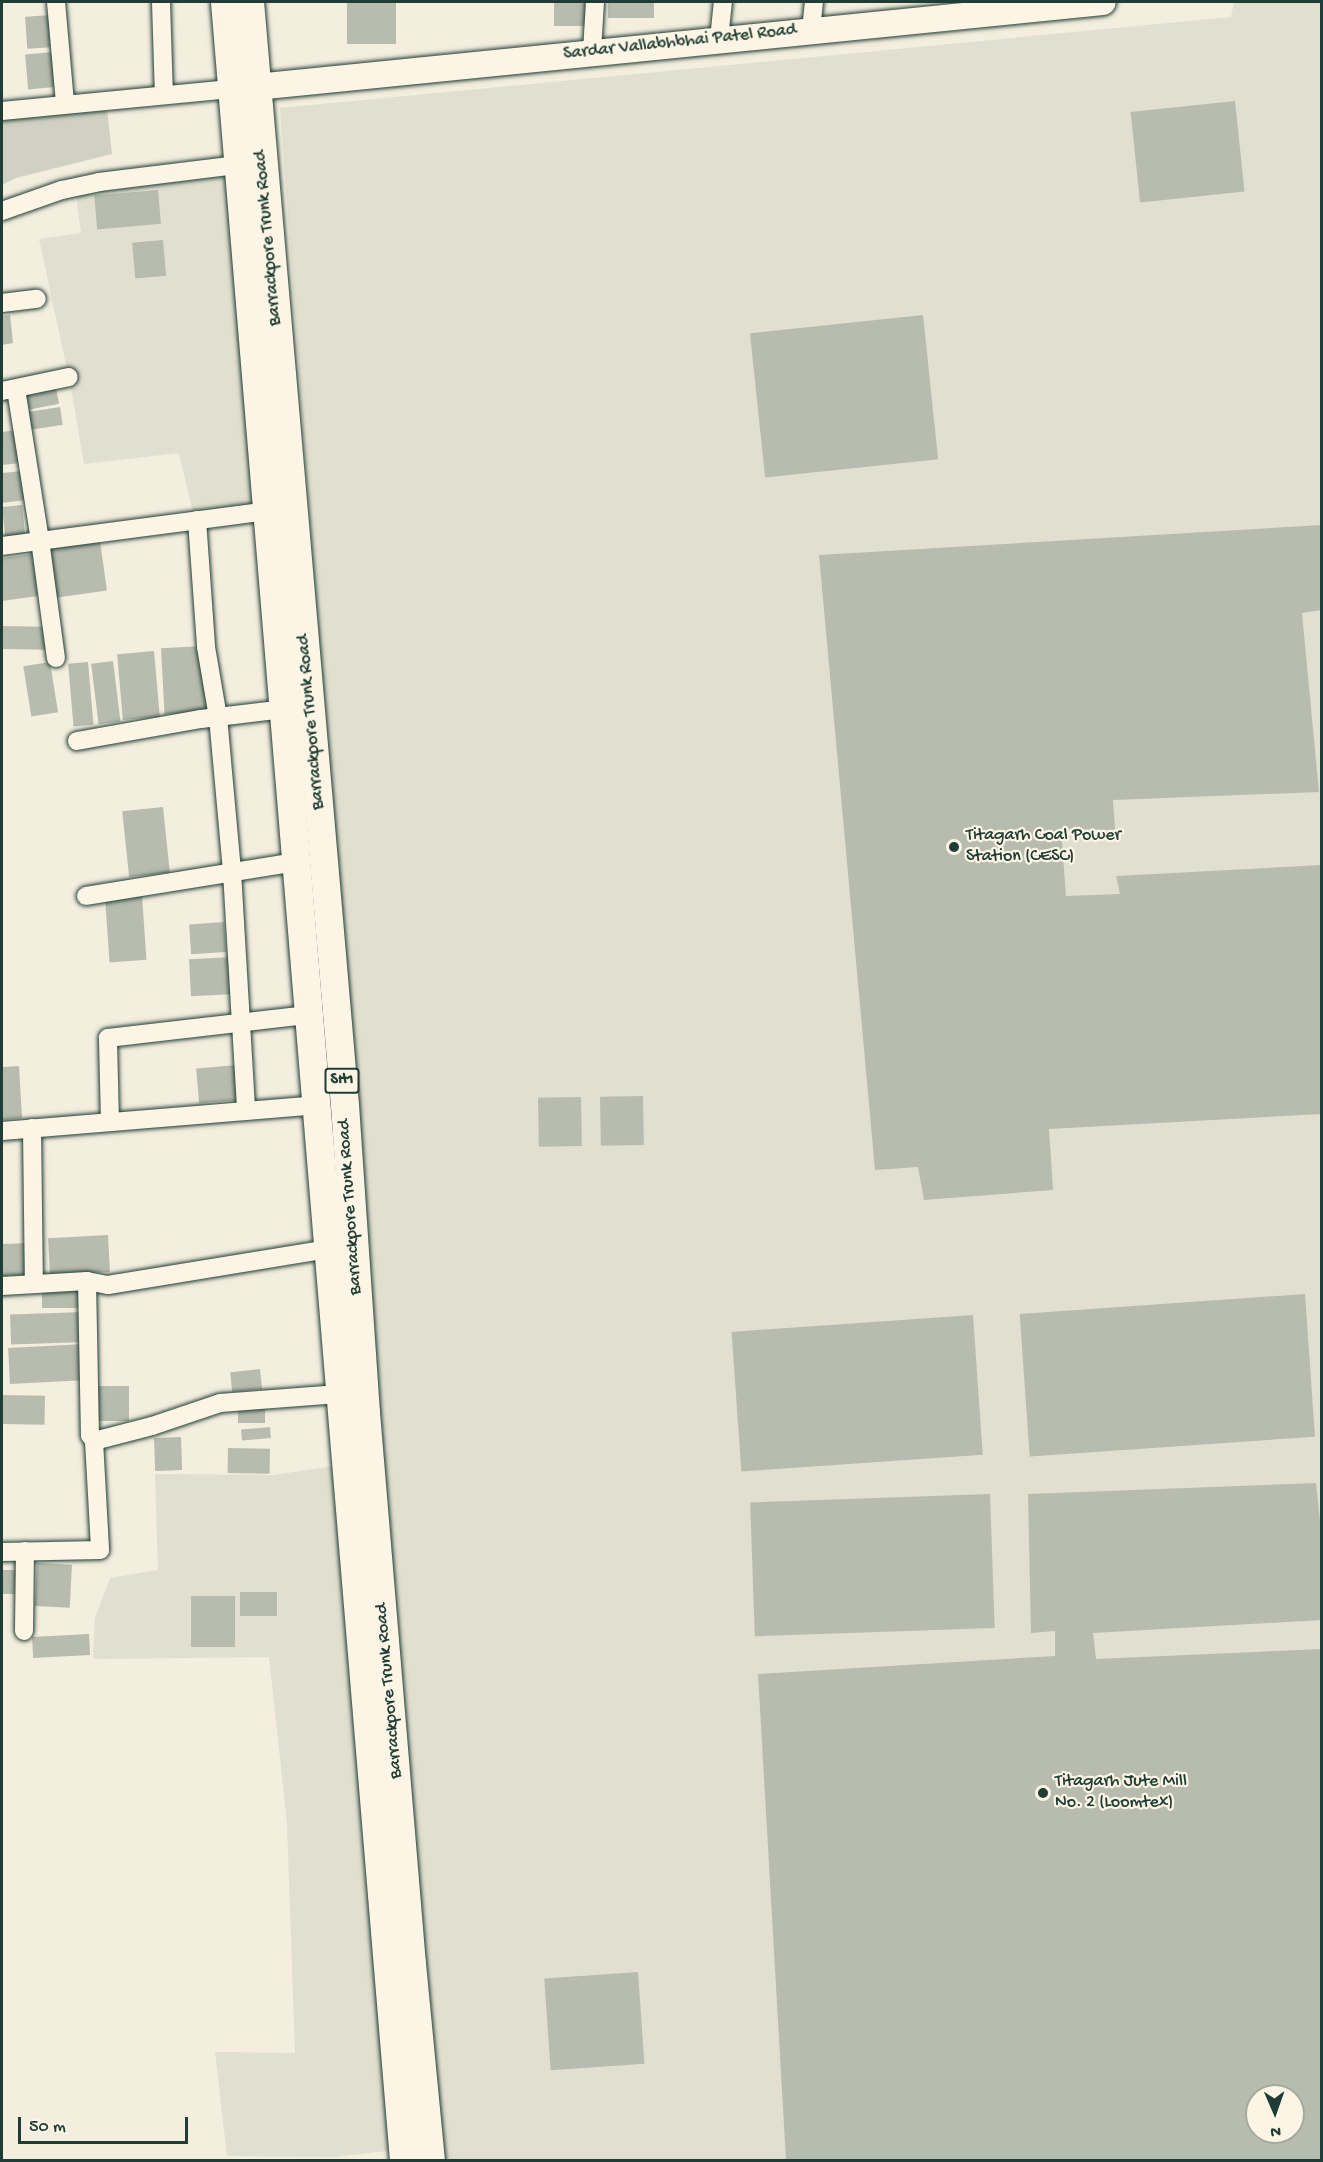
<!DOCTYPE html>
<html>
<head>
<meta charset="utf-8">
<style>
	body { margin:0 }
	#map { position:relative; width:1323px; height:2162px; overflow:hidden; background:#f3eede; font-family:"Gochi Hand",sans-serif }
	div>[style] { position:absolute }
	.built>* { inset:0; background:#e1dfd0 }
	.green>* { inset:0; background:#d0d1c2 }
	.building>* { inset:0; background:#b8bcae; transform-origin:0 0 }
	.roads { filter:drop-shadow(0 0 2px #1f3d34) drop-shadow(0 0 2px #1f3d34) }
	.street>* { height:18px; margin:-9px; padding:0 9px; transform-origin:9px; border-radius:9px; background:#fcf5e5 }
	.secondary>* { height:26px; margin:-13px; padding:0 13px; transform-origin:13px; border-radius:13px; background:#fcf5e5 }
	.primary>* { height:28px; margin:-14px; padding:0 14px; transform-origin:14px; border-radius:14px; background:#fcf5e5 }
	.dots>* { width:16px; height:16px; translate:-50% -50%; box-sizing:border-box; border:3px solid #fcf5e5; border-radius:50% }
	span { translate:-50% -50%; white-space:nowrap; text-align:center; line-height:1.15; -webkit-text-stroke:4.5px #fcf5e5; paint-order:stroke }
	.shield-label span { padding:2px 4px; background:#fcf5e5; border:2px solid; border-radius:4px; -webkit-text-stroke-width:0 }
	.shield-label { font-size:16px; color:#1f3d34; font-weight:700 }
	.street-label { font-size:18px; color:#1f3d34 }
	.poi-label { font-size:18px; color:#1f3d34 }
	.left { translate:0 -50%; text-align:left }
	.frame { position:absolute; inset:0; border:3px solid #1f3d34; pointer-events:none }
	.north { position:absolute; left:1245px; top:2084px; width:60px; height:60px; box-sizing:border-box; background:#fcf5e5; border:2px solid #a4ab9e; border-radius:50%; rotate:178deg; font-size:16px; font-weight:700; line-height:24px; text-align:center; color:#1f3d34 }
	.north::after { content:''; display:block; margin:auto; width:21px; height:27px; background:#1f3d34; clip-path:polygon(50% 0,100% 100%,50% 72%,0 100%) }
	.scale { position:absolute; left:18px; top:2117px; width:170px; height:27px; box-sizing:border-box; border:3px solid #1f3d34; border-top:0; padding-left:8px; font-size:18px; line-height:21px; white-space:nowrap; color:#1f3d34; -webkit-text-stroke:4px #fcf5e5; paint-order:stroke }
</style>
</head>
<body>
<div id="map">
	<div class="built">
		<i style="clip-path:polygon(evenodd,1234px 2px,1321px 2px,1321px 2160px,434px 2160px,394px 1676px,280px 108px,1231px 17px,1234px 2px,1257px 2096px,1293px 2096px,1293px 2132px,1257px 2132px,1257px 2096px)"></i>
		<i style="clip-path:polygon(243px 160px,277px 502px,193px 513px,179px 453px,84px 464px,71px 388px,39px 239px,81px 233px,74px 180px)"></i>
		<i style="clip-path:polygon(356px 1463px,413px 2148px,334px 2157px,227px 2156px,215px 2052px,295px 2053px,287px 1823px,269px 1657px,93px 1659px,95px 1618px,110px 1578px,158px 1570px,155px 1474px,273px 1475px)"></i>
	</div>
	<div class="green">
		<i style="clip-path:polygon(107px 109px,112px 154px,16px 178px,2px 185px,2px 119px)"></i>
	</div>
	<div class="building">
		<i style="left:347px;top:2px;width:49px;height:42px"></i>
		<i style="left:554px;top:2px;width:31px;height:24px"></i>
		<i style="left:608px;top:2px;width:46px;height:16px"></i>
		<i style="left:51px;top:15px;width:32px;height:26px;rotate:86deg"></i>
		<i style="left:54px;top:52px;width:35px;height:29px;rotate:85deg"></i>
		<i style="left:1235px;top:101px;width:91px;height:105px;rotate:84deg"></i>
		<i style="left:158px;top:190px;width:34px;height:64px;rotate:85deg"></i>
		<i style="left:163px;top:240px;width:36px;height:31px;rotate:85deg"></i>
		<i style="clip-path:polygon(10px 315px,13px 343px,2px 345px,2px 316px)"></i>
		<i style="left:923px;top:315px;width:145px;height:174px;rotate:84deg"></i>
		<i style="left:56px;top:388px;width:16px;height:30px;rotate:79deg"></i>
		<i style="left:60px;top:407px;width:18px;height:34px;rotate:81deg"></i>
		<i style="clip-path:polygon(16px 430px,21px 463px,2px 465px,2px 432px)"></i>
		<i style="clip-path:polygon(23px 471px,26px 500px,2px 503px,2px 473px)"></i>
		<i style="left:22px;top:505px;width:30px;height:20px;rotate:84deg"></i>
		<i style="clip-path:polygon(1322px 525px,1322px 610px,1302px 613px,1319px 792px,1113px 800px,1115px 830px,1061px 829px,1066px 896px,1120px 894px,1116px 876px,1322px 865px,1322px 1114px,1049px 1129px,1053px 1190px,924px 1200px,918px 1167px,875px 1170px,819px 555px)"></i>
		<i style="left:100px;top:541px;width:50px;height:52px;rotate:82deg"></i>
		<i style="clip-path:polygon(33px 554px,38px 596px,2px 601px,2px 558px)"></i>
		<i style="left:2px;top:626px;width:45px;height:23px;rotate:1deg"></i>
		<i style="left:204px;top:646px;width:66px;height:43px;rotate:87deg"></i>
		<i style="left:154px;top:651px;width:66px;height:37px;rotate:85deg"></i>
		<i style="left:113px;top:661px;width:61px;height:22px;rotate:83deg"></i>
		<i style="left:50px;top:662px;width:51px;height:27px;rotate:81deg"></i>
		<i style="left:88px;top:662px;width:63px;height:20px;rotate:85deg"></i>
		<i style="left:163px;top:807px;width:66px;height:41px;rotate:84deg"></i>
		<i style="left:142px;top:896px;width:64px;height:37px;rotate:86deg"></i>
		<i style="left:224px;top:922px;width:30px;height:35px;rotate:86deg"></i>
		<i style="left:233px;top:957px;width:37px;height:44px;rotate:87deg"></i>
		<i style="left:236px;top:1065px;width:35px;height:40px;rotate:85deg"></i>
		<i style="clip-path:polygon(19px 1066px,22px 1118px,2px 1120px,2px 1067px)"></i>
		<i style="left:643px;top:1096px;width:49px;height:43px;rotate:89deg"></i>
		<i style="left:581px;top:1097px;width:49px;height:43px;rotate:89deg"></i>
		<i style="left:108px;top:1235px;width:37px;height:60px;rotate:87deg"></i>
		<i style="left:31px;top:1243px;width:32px;height:29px;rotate:88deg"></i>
		<i style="left:42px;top:1284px;width:42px;height:24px"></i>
		<i style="left:1305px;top:1294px;width:143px;height:286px;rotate:86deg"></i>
		<i style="left:84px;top:1312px;width:30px;height:74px;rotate:88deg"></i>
		<i style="left:973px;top:1315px;width:140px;height:242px;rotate:86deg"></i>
		<i style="left:85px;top:1344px;width:36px;height:77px;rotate:87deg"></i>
		<i style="left:260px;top:1369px;width:20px;height:30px;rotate:84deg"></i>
		<i style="left:94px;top:1386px;width:35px;height:35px"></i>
		<i style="left:2px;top:1395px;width:43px;height:29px;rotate:1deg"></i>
		<i style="left:265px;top:1406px;width:17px;height:27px;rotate:90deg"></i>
		<i style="left:270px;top:1427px;width:11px;height:29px;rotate:85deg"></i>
		<i style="left:181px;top:1437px;width:33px;height:27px;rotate:88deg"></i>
		<i style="left:228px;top:1448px;width:42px;height:25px;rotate:1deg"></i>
		<i style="clip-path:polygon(evenodd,1316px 1483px,1322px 1539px,1322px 1620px,1093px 1633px,1096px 1659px,1322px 1649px,1322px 2160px,786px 2160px,758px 1674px,1055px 1656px,1055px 1631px,1031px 1633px,1028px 1494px,1316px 1483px,1257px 2096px,1293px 2096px,1293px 2132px,1257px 2132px,1257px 2096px)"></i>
		<i style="left:990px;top:1494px;width:134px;height:240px;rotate:88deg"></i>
		<i style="left:37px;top:1563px;width:35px;height:43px;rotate:3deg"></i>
		<i style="left:2px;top:1570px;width:20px;height:24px"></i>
		<i style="left:277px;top:1592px;width:24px;height:37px;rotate:90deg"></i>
		<i style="left:191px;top:1596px;width:44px;height:51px"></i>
		<i style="left:89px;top:1634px;width:21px;height:57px;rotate:87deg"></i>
		<i style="left:638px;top:1972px;width:92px;height:94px;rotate:86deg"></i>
	</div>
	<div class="roads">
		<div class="street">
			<i style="left:56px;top:2px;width:101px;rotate:84.9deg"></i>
			<i style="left:161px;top:2px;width:93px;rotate:88.2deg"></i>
			<i style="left:811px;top:30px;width:28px;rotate:-84deg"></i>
			<i style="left:719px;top:39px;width:37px;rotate:-84deg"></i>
			<i style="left:592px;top:51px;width:49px;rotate:-86.5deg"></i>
			<i style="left:2px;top:111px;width:240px;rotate:-5.5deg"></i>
			<i style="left:2px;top:211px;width:64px;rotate:-19.3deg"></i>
			<i style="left:62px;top:190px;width:38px;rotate:-12deg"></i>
			<i style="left:99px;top:182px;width:140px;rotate:-7deg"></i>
			<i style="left:2px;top:303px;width:35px;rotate:-7deg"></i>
			<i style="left:16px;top:389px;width:153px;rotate:81deg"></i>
			<i style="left:40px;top:540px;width:119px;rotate:82.3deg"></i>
			<i style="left:2px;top:391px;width:68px;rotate:-11.8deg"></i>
			<i style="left:197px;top:520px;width:127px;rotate:85.9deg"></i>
			<i style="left:206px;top:647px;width:71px;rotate:80.3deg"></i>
			<i style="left:218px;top:717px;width:156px;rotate:84.8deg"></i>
			<i style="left:232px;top:872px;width:239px;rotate:86.6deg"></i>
			<i style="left:2px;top:546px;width:268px;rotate:-7.5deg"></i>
			<i style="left:77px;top:741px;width:126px;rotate:-10.1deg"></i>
			<i style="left:201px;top:719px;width:85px;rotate:-6.8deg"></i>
			<i style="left:86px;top:896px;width:213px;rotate:-9.2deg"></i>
			<i style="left:110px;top:1122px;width:84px;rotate:-91.4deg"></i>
			<i style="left:108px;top:1038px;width:201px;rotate:-6.6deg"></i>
			<i style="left:32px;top:1128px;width:155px;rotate:89.3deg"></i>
			<i style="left:2px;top:1131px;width:315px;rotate:-4.7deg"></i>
			<i style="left:87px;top:1281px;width:21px;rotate:11deg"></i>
			<i style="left:108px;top:1285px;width:224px;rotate:-9.3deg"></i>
			<i style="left:2px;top:1286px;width:85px;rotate:-3.4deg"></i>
			<i style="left:87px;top:1281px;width:154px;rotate:88.9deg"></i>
			<i style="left:90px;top:1435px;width:7px;rotate:56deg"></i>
			<i style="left:94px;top:1441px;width:109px;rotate:86.8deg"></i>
			<i style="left:100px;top:1550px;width:98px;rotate:178.8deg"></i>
			<i style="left:94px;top:1441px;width:60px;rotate:-14.5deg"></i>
			<i style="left:152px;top:1426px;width:72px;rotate:-18.7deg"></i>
			<i style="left:220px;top:1403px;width:119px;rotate:-4.3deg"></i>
			<i style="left:24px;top:1631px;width:80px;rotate:-89.3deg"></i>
		</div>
		<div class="secondary">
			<i style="left:256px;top:87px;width:851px;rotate:-5.73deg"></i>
		</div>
		<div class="primary">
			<i style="left:225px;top:2px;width:2165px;rotate:85.26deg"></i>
			<i style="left:250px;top:2px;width:1107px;rotate:85.08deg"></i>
			<i style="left:345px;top:1105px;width:309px;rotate:86.1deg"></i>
			<i style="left:366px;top:1413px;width:553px;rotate:85.23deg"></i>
			<i style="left:412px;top:1964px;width:197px;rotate:84.5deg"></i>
		</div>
	</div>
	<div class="dots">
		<i style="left:954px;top:847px;background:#1f3d34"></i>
		<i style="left:1043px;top:1793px;background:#1f3d34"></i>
	</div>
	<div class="shield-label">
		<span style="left:342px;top:1081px">SH1</span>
	</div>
	<div class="street-label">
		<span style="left:680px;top:43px;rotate:-6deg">Sardar Vallabhbhai Patel Road</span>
		<span style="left:269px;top:238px;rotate:-95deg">Barrackpore Trunk Road</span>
		<span style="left:312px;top:722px;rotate:-95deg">Barrackpore Trunk Road</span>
		<span style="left:351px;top:1207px;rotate:-94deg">Barrackpore Trunk Road</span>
		<span style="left:390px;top:1691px;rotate:-95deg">Barrackpore Trunk Road</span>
	</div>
	<div class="poi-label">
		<span class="left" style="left:966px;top:847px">Titagarh Coal Power<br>Station (CESC)</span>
		<span class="left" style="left:1055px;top:1793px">Titagarh Jute Mill<br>No. 2 (Loomtex)</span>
	</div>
	<div class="frame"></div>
	<div class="north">N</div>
	<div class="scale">50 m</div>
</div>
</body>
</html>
